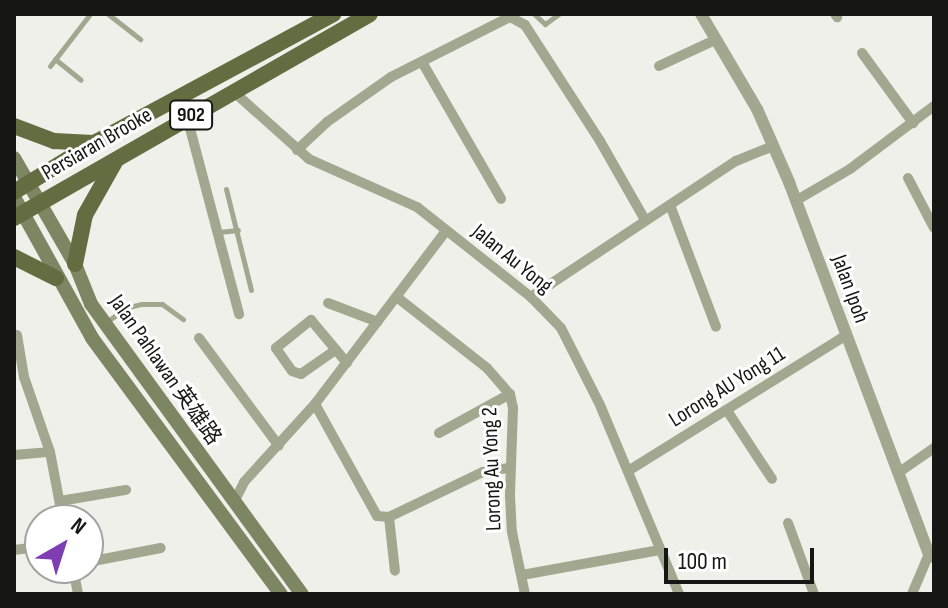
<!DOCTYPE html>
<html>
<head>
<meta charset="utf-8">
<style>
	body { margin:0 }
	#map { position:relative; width:948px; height:608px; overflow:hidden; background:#eef0e9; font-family:"Sofia Sans Condensed","Noto Sans SC",sans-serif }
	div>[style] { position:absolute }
	.service>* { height:5px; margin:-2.5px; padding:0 2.5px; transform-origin:2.5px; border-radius:2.5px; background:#a2a890 }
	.minor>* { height:10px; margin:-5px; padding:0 5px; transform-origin:5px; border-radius:5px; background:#a2a890 }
	.tertiary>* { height:12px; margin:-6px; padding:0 6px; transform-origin:6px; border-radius:6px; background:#a2a890 }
	.secondary>* { height:14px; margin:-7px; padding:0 7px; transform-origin:7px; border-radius:7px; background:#7d8663 }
	.primary>* { height:16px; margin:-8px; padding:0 8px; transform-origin:8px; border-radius:8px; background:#636d41 }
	span { translate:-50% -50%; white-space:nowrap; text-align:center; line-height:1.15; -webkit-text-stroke:6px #fff; paint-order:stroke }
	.shield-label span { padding:2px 6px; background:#fff; border:2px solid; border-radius:6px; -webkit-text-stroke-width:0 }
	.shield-label { font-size:20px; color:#161715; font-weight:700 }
	.street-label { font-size:22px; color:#161715 }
	.frame { position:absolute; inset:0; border:16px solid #161715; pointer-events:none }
	.north { position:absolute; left:24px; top:504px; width:80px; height:80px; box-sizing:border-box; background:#fff; border:2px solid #a2a2a1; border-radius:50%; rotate:39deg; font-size:22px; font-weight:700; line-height:32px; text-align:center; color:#161715 }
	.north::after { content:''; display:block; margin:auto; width:28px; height:36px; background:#7e3db1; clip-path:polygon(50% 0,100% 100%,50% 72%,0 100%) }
	.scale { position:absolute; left:664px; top:548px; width:150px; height:36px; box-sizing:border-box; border:4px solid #161715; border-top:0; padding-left:10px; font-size:24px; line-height:28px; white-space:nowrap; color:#161715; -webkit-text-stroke:6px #fff; paint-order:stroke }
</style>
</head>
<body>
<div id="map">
	<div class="service">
		<i style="left:108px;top:14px;width:41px;rotate:38deg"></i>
		<i style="left:534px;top:14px;width:15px;rotate:42deg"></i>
		<i style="left:545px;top:24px;width:17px;rotate:-36deg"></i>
		<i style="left:55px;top:59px;width:33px;rotate:39deg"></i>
		<i style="left:50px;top:66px;width:66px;rotate:-52.4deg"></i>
		<i style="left:226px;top:189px;width:104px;rotate:76.1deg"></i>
		<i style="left:219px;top:232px;width:19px;rotate:-6deg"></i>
		<i style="left:108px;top:321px;width:21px;rotate:-37deg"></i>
		<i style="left:125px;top:308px;width:16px;rotate:-14deg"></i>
		<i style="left:141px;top:304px;width:21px"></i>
		<i style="left:162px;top:304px;width:26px;rotate:36deg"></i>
	</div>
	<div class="minor">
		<i style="left:835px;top:14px;width:4px;rotate:56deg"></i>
		<i style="left:862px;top:53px;width:87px;rotate:53.9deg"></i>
		<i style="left:422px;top:62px;width:158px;rotate:60deg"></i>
		<i style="left:659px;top:66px;width:62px;rotate:-24.9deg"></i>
		<i style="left:234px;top:92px;width:101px;rotate:41.8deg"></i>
		<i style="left:309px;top:159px;width:118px;rotate:24deg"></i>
		<i style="left:417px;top:207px;width:145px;rotate:38.3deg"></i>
		<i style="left:531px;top:297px;width:43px;rotate:45.9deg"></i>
		<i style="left:561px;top:328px;width:86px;rotate:63.1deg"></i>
		<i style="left:600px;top:405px;width:205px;rotate:67.3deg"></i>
		<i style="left:187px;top:117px;width:204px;rotate:75.2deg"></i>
		<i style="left:297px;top:150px;width:41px;rotate:-43deg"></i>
		<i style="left:327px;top:122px;width:78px;rotate:-35.1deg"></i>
		<i style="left:391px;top:77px;width:133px;rotate:-26.8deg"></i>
		<i style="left:510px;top:17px;width:17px;rotate:28deg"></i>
		<i style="left:525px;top:25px;width:138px;rotate:57.1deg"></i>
		<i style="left:600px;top:141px;width:91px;rotate:60.3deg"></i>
		<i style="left:908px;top:178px;width:56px;rotate:62.5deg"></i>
		<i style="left:797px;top:200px;width:61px;rotate:-30.3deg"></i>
		<i style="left:850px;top:169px;width:105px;rotate:-36.9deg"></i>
		<i style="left:670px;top:205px;width:130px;rotate:69.3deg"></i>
		<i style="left:531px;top:297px;width:246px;rotate:-33.6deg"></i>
		<i style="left:736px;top:161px;width:40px;rotate:-22deg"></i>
		<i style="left:398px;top:298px;width:113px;rotate:38.2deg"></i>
		<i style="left:487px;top:368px;width:35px;rotate:49deg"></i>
		<i style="left:510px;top:394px;width:14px;rotate:78deg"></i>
		<i style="left:513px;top:408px;width:88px;rotate:92deg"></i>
		<i style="left:510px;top:496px;width:36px;rotate:87deg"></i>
		<i style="left:512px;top:532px;width:63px;rotate:78.2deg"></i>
		<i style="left:328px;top:303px;width:53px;rotate:20.8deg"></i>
		<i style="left:17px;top:335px;width:43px;rotate:80.5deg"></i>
		<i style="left:24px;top:377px;width:79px;rotate:70.9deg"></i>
		<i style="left:50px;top:452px;width:69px;rotate:79.2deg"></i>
		<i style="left:199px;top:338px;width:134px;rotate:53.5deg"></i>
		<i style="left:334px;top:351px;width:40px;rotate:145.1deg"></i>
		<i style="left:301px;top:374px;width:9px;rotate:-162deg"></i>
		<i style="left:292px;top:371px;width:28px;rotate:-125deg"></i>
		<i style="left:276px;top:348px;width:45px;rotate:-38.7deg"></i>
		<i style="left:311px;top:320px;width:56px;rotate:50.1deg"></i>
		<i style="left:315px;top:404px;width:128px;rotate:61deg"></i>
		<i style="left:377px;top:516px;width:12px;rotate:5deg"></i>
		<i style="left:389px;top:517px;width:104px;rotate:-25.6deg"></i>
		<i style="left:483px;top:472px;width:26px;rotate:-9deg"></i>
		<i style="left:728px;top:412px;width:80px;rotate:56.7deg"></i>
		<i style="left:439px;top:433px;width:81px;rotate:-28.8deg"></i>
		<i style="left:14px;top:455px;width:36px;rotate:-5deg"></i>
		<i style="left:628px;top:471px;width:256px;rotate:-31.9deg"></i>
		<i style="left:898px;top:473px;width:44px;rotate:-34.8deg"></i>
		<i style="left:60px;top:501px;width:67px;rotate:-9.5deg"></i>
		<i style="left:234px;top:502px;width:22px;rotate:-63deg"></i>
		<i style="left:244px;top:482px;width:105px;rotate:-47.7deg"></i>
		<i style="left:315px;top:404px;width:217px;rotate:-52.9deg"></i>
		<i style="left:389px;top:517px;width:54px;rotate:83.7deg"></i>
		<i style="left:788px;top:523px;width:76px;rotate:69.9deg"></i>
		<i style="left:14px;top:550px;width:26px;rotate:-7deg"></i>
		<i style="left:88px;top:562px;width:74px;rotate:-10.9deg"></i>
		<i style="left:73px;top:568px;width:26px;rotate:79deg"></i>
		<i style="left:522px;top:575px;width:140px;rotate:-10.3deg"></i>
		<i style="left:912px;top:594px;width:43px;rotate:-67deg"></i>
	</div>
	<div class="tertiary">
		<i style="left:701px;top:14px;width:110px;rotate:59.5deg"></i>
		<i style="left:757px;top:109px;width:80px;rotate:66.3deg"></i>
		<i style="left:789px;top:182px;width:397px;rotate:69.4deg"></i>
		<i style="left:929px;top:554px;width:6px;rotate:31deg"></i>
	</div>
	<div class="secondary">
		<i style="left:14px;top:158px;width:122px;rotate:60.1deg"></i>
		<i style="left:75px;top:264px;width:43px;rotate:68.2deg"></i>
		<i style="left:91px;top:304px;width:359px;rotate:54deg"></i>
		<i style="left:14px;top:197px;width:161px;rotate:61deg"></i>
		<i style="left:92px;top:338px;width:318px;rotate:53.6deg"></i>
	</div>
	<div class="primary">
		<i style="left:14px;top:126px;width:43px;rotate:20.6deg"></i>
		<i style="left:54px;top:141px;width:39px;rotate:3deg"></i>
		<i style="left:14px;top:192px;width:94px;rotate:-31.5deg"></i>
		<i style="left:94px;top:143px;width:272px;rotate:-28.3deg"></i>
		<i style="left:14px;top:218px;width:410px;rotate:-29.8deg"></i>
		<i style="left:14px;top:257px;width:47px;rotate:26.6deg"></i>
		<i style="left:75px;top:264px;width:50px;rotate:-78.5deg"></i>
		<i style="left:85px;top:215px;width:61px;rotate:-60.5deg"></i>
	</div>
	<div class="shield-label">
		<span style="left:191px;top:115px">902</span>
	</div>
	<div class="street-label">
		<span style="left:97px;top:144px;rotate:-30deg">Persiaran Brooke</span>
		<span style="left:512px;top:259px;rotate:39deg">Jalan Au Yong</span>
		<span style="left:850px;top:289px;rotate:70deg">Jalan Ipoh</span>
		<span style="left:165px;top:370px;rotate:55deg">Jalan Pahlawan 英雄路</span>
		<span style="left:727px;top:387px;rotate:-32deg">Lorong AU Yong 11</span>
		<span style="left:492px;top:469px;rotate:-92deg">Lorong Au Yong 2</span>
	</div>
	<div class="frame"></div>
	<div class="north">N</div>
	<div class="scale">100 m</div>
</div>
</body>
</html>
